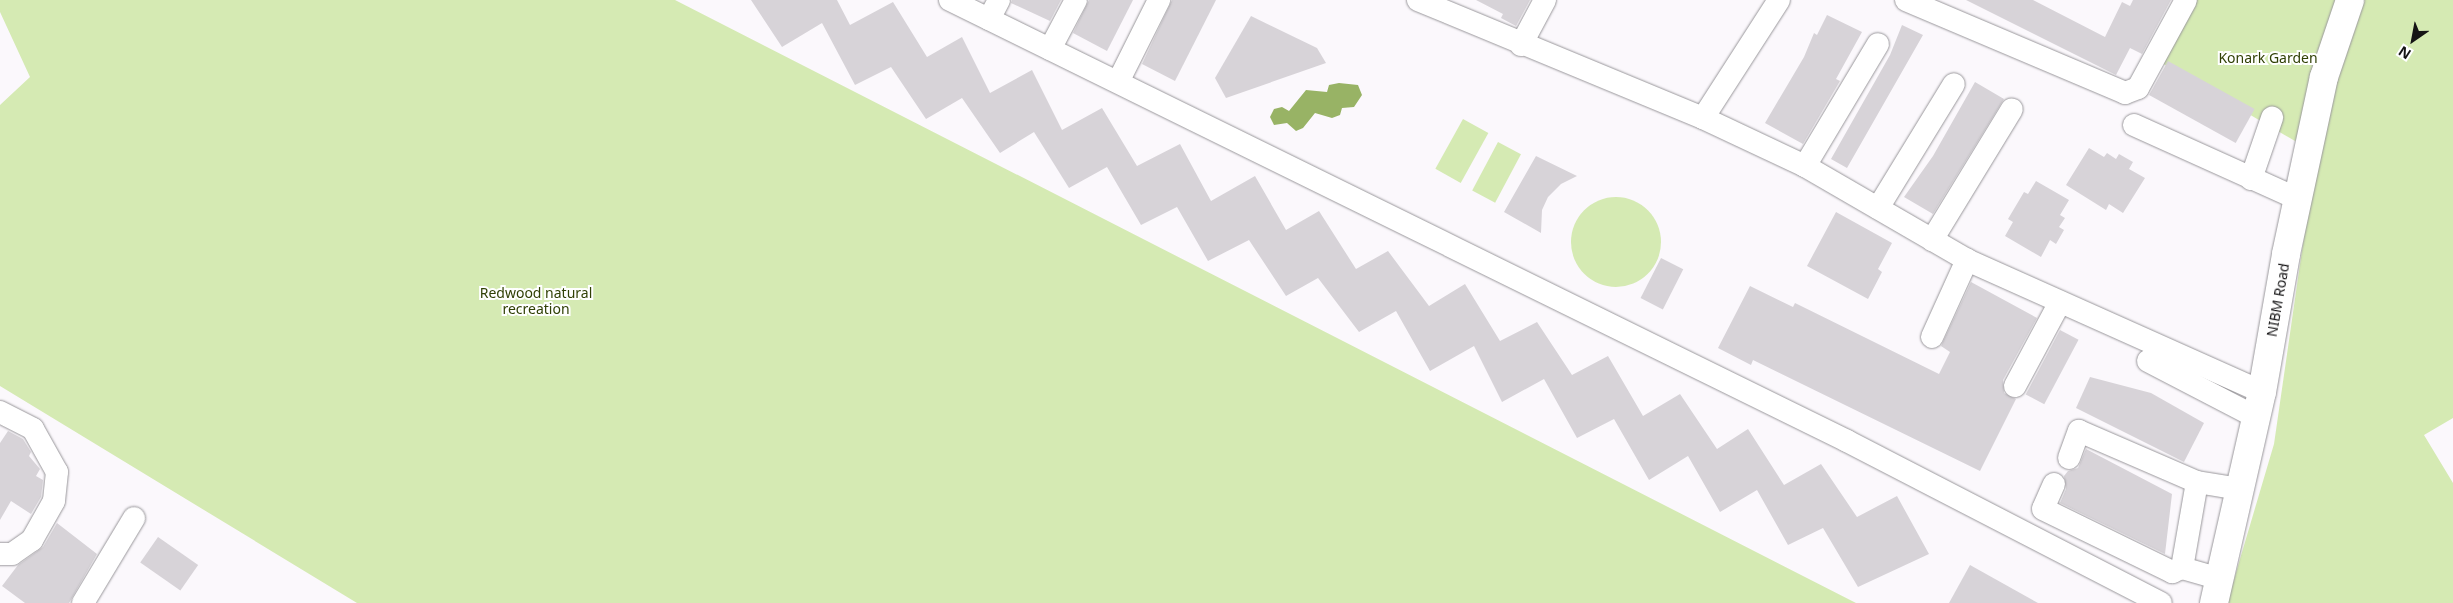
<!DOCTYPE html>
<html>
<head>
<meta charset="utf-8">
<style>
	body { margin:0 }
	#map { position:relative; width:2453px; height:603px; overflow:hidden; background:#fbf8fc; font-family:"Noto Sans",sans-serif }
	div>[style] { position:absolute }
	.green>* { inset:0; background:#d5eab3; transform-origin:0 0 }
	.round { border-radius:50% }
	.water>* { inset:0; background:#98b365 }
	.building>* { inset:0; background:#d7d3d8; transform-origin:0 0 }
	.roads { filter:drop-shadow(0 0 1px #99979b) drop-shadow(0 0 1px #99979b) }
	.minor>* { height:22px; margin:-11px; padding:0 11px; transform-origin:11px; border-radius:11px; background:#fff }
	.major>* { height:28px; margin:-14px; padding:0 14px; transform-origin:14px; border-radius:14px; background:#fff }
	span { translate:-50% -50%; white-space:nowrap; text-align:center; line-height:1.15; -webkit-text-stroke:4px #fff; paint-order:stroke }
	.park-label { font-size:14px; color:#304005 }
	.street-label { font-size:14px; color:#151415 }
	.north { position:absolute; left:2388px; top:15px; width:50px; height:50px; -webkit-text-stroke:4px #fff; paint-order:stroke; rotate:213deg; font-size:14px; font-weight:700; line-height:20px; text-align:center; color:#151415 }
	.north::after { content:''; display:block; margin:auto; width:18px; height:22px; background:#151415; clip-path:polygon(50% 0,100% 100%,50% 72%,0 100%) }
</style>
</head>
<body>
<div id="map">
	<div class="green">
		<i style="clip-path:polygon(0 0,675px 0,1856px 603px,357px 603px,0 386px,0 105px,30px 77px,0 12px)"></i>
		<i style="clip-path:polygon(2189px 0,2341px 0,2303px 135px,2295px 141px,2160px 62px)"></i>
		<i style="clip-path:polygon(2361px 0,2453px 0,2453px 418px,2424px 435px,2453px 483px,2453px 603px,2227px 603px,2274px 444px,2320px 126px)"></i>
		<i style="left:1463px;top:119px;width:29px;height:57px;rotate:29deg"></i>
		<i style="left:1498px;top:142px;width:26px;height:55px;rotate:28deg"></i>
		<i class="round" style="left:1571px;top:197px;width:90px;height:90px"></i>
	</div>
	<div class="water">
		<i style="clip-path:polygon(1339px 83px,1358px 85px,1362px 95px,1354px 107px,1342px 108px,1340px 115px,1332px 118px,1315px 113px,1303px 128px,1296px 131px,1287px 123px,1274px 125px,1270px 117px,1274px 109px,1282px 107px,1289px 111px,1306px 90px,1327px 92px,1329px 85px)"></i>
	</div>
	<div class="building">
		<i style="clip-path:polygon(751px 0,837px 0,850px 25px,893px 2px,927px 57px,962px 37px,990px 93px,1032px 70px,1062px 130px,1102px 108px,1137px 166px,1180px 144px,1211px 201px,1255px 176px,1286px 230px,1319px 211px,1356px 269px,1388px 251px,1429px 306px,1465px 284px,1500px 341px,1537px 322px,1572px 375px,1608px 356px,1643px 416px,1680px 394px,1717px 449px,1748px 429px,1784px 485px,1821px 464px,1857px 517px,1897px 496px,1929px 554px,1858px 587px,1823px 528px,1788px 545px,1757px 490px,1720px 512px,1688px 456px,1649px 480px,1614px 419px,1577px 438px,1544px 379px,1502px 402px,1474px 346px,1430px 371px,1396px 311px,1359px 332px,1318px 278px,1286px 296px,1249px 240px,1208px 261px,1177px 207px,1141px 225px,1107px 167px,1069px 188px,1034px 132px,1000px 153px,962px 98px,926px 119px,891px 67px,855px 85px,822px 23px,782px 47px)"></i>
		<i style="clip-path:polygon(1012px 0,1061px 0,1050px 21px,1011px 3px)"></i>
		<i style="clip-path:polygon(1089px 0,1133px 0,1107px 51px,1073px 33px)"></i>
		<i style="clip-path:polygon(1172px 0,1216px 0,1175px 81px,1142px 64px)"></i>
		<i style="clip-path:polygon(1476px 0,1530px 0,1516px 26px,1501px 18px,1503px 14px)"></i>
		<i style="clip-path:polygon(1966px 0,2033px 0,2105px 37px,2122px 2px,2130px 6px,2133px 0,2171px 0,2142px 54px,2130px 48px,2116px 75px)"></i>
		<i style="clip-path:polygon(1827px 15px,1862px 32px,1836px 79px,1840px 81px,1803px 144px,1765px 123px,1804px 57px,1814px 33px,1817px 35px)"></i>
		<i style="clip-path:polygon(1251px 16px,1317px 48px,1326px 63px,1226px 98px,1215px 78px)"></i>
		<i style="clip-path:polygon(1902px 25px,1923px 35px,1847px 168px,1831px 159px,1890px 55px)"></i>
		<i style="left:2168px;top:61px;width:99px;height:39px;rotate:29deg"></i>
		<i style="clip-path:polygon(1975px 82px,2004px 99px,1933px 214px,1904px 197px,1933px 156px)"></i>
		<i style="clip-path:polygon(2089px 148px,2104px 157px,2107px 153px,2116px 159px,2119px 154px,2133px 162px,2129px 169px,2145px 178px,2123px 213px,2109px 204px,2106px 210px,2066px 185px)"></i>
		<i style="clip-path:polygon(1536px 156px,1577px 176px,1561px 184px,1548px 197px,1542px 210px,1541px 233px,1504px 212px)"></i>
		<i style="clip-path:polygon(2036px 181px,2069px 200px,2060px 215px,2065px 218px,2059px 227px,2064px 230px,2056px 244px,2050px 240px,2041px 257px,2005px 236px,2013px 222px,2008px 219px,2024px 192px,2028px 194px)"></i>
		<i style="clip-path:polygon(1836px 212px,1892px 243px,1878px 269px,1882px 272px,1868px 299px,1807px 266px)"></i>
		<i style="left:1661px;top:258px;width:25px;height:45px;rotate:27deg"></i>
		<i style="clip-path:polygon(1971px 282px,2037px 318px,2003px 380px,2004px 393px,2016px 399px,1980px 471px,1753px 360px,1751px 365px,1718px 348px,1750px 286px,1793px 307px,1795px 303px,1939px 374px,1950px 352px,1941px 346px)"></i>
		<i style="left:2060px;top:330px;width:21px;height:73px;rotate:28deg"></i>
		<i style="clip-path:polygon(2090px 377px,2151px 393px,2204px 423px,2184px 462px,2076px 408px)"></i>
		<i style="clip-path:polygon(8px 431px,23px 439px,31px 452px,29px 456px,40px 469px,36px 476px,43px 480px,41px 497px,31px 514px,11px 501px,0 520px,0 443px)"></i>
		<i style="clip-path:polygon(2086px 449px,2172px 494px,2165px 554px,2060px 503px,2066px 489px,2064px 476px,2068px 471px,2078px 468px)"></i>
		<i style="clip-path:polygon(57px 523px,97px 554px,69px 603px,25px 603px,2px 586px,18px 565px,43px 547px)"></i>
		<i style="left:158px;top:537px;width:49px;height:31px;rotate:35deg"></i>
		<i style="clip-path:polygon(1970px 565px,2038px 603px,1949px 603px)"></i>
	</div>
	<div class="roads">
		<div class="minor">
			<i style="left:950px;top:0;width:1000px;rotate:26.18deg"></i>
			<i style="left:1847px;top:441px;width:353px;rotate:27.3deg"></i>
			<i style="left:1418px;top:0;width:308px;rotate:22.5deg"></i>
			<i style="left:1703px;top:118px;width:113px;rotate:25.2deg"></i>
			<i style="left:1805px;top:166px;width:187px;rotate:30.1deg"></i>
			<i style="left:1967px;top:260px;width:323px;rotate:24.1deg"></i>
			<i style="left:1906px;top:0;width:238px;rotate:23deg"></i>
			<i style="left:2125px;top:93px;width:14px;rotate:-21deg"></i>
			<i style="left:2138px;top:88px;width:100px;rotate:-61.4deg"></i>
			<i style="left:989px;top:19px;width:21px;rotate:-62deg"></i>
			<i style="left:1521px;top:45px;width:51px;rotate:-61.9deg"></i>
			<i style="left:1050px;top:49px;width:55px;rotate:-62deg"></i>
			<i style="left:1118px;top:82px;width:92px;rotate:-63.4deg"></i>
			<i style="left:1703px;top:118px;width:140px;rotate:-57.2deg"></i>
			<i style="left:2134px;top:125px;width:180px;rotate:24.3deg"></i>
			<i style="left:1805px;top:166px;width:142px;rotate:-59.1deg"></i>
			<i style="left:2251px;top:179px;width:65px;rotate:-71deg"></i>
			<i style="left:1878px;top:208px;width:145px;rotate:-58.5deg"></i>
			<i style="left:1932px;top:240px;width:153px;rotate:-58.6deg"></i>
			<i style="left:1932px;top:337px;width:85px;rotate:-65.6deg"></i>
			<i style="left:2148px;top:361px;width:122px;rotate:27.4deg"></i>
			<i style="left:2015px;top:386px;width:95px;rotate:-61.8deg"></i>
			<i style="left:0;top:412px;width:37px;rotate:27deg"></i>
			<i style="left:33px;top:429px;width:49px;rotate:60.8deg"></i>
			<i style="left:57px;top:472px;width:29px;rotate:96deg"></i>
			<i style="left:54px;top:501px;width:45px;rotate:119.4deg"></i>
			<i style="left:32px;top:540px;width:24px;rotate:145deg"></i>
			<i style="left:12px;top:554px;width:12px;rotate:180deg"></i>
			<i style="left:2069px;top:458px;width:29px;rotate:-70deg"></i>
			<i style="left:2079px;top:431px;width:129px;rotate:23.4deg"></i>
			<i style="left:2197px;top:482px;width:44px;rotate:9.2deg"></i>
			<i style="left:2054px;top:484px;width:27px;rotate:114deg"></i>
			<i style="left:2043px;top:509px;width:144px;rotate:26deg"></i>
			<i style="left:2172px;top:572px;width:11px;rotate:-22deg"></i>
			<i style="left:2182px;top:568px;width:40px;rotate:16deg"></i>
			<i style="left:2182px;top:568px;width:87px;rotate:-80.1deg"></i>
			<i style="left:83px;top:603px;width:99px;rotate:-59deg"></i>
		</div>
		<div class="major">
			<i style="left:2214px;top:603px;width:216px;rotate:-77.2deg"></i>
			<i style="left:2262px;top:392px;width:140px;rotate:-80.1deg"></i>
			<i style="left:2286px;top:254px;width:181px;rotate:-77.9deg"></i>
			<i style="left:2324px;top:77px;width:81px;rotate:-71.3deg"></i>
		</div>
	</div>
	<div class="park-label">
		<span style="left:2268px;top:58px">Konark Garden</span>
		<span style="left:536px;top:301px">Redwood natural<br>recreation</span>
	</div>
	<div class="street-label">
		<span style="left:2278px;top:300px;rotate:-80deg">NIBM Road</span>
	</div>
	<div class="north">N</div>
</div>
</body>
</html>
